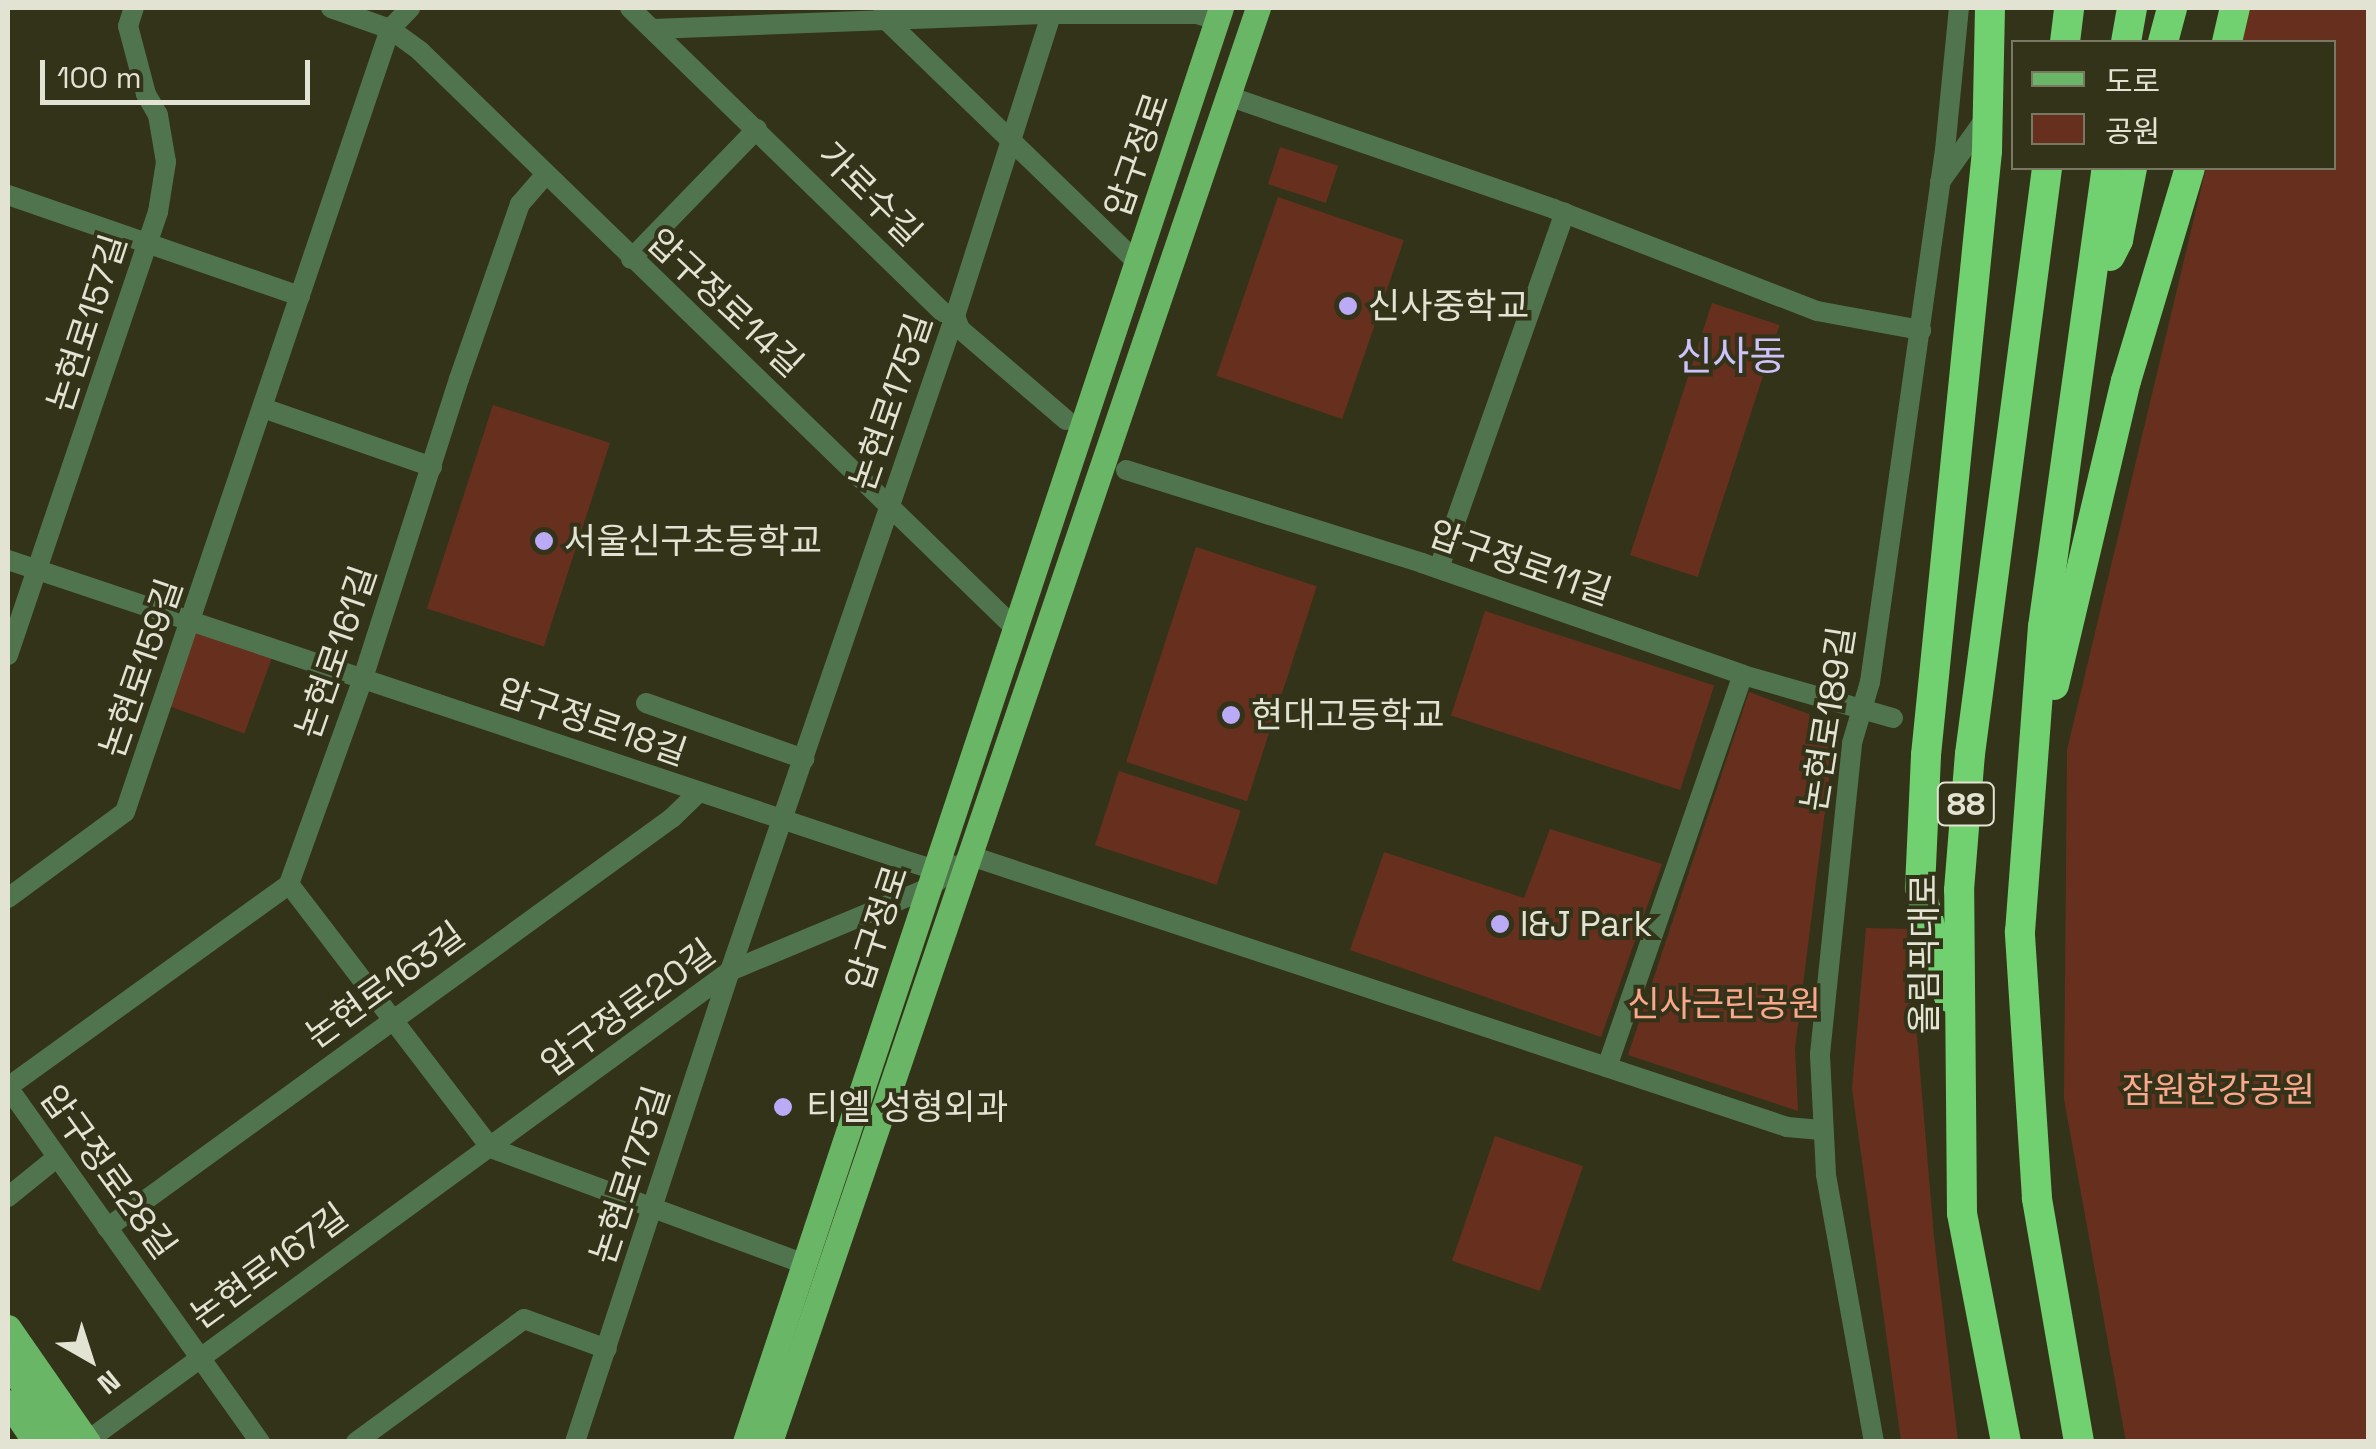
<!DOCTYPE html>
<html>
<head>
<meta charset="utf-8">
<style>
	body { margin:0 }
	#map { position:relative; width:2376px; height:1449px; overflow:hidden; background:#333319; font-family:"Space Grotesk","Noto Sans KR",sans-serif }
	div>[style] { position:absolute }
	.green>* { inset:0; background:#67301e; transform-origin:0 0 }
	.minor>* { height:20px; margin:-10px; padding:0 10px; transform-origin:10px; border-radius:10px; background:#50754e }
	.major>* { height:25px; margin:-12.5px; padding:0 12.5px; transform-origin:12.5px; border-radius:12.5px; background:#69b666 }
	.highway>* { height:30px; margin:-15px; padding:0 15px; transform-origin:15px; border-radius:15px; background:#71d06f }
	.dots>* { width:28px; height:28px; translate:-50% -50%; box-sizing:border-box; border:5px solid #333319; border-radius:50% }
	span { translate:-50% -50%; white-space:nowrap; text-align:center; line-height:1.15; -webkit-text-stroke:8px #333319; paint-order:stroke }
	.shield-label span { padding:2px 8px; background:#333319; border:2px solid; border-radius:8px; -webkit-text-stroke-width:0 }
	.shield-label { font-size:32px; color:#e2e3d2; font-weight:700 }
	.street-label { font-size:35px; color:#e2e3d2 }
	.poi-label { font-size:35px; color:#e2e3d2 }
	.left { translate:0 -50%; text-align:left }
	.park-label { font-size:35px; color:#faa78c }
	.quarter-label { font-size:40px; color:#cdc2fb }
	.frame { position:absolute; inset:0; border:10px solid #e2e3d2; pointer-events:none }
	.legend { position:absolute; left:2011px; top:40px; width:325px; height:130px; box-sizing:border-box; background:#333319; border:2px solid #797963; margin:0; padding:12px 18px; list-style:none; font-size:30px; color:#e2e3d2 }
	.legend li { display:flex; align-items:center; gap:20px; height:50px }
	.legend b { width:50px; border:2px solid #797963 }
	.north { position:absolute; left:40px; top:1309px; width:100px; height:100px; -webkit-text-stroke:8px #333319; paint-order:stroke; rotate:141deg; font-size:28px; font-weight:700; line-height:40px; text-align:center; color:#e2e3d2 }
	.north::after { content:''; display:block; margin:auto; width:35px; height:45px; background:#e2e3d2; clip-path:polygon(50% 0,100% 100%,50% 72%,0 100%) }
	.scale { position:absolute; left:40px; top:60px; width:270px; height:45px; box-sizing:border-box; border:5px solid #e2e3d2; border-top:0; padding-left:12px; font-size:30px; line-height:35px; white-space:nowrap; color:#e2e3d2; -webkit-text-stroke:8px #333319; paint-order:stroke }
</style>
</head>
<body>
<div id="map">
	<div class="green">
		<i style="clip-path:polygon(2238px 8px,2368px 8px,2368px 1441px,2126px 1442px,2064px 1099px,2067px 750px,2206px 168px,2334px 168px,2334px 42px,2232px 42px)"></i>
		<i style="left:1280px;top:147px;width:61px;height:39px;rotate:18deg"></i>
		<i style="left:1278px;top:197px;width:133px;height:189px;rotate:19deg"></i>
		<i style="left:1712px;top:303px;width:71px;height:265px;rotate:18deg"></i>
		<i style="left:493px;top:405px;width:123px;height:214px;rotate:18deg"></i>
		<i style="left:1196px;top:547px;width:127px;height:226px;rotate:18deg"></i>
		<i style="left:1485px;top:611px;width:241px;height:110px;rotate:18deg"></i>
		<i style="left:198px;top:624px;width:81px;height:87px;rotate:20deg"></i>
		<i style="clip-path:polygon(1749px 692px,1836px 724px,1795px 1048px,1798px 1111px,1628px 1055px)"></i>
		<i style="left:1119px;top:771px;width:128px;height:78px;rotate:18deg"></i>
		<i style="clip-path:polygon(1550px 829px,1662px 864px,1601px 1037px,1350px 950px,1384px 852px,1524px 898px)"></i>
		<i style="clip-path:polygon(1866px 928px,1908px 929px,1934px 1237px,1958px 1441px,1901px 1441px,1852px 1089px)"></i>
		<i style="left:1495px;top:1136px;width:93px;height:132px;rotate:19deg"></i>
	</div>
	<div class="minor">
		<i style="left:331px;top:8px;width:63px;rotate:19.6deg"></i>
		<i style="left:390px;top:29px;width:37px;rotate:36deg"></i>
		<i style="left:420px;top:51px;width:827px;rotate:44.12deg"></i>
		<i style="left:630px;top:8px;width:436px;rotate:44.2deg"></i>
		<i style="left:943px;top:312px;width:13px;rotate:18deg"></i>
		<i style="left:955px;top:316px;width:14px;rotate:69deg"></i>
		<i style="left:960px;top:329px;width:140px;rotate:40.6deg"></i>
		<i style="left:882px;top:16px;width:354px;rotate:44deg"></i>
		<i style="left:653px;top:29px;width:398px;rotate:-2.2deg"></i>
		<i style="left:1051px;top:14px;width:146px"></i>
		<i style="left:1197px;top:14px;width:21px;rotate:17deg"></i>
		<i style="left:1228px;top:96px;width:345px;rotate:19.1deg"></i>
		<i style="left:1554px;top:209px;width:282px;rotate:21.2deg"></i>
		<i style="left:1817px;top:311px;width:106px;rotate:10.4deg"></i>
		<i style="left:1940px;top:182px;width:81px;rotate:-54.5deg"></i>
		<i style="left:8px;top:195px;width:309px;rotate:19.1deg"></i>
		<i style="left:631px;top:259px;width:181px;rotate:-45.9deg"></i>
		<i style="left:263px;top:408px;width:179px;rotate:19.2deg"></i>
		<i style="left:1126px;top:470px;width:310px;rotate:17.4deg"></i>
		<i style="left:1422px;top:563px;width:340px;rotate:19.2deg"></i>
		<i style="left:1743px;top:675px;width:156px;rotate:16deg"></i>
		<i style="left:8px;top:560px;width:954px;rotate:18.51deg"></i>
		<i style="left:913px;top:863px;width:21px;rotate:17deg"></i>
		<i style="left:933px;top:869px;width:17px;rotate:-17deg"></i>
		<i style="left:1439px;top:568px;width:377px;rotate:-70.5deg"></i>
		<i style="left:8px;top:655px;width:468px;rotate:-71.3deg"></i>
		<i style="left:158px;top:212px;width:51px;rotate:-80.9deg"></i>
		<i style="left:166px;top:162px;width:48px;rotate:-99.7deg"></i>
		<i style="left:158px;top:115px;width:24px;rotate:-120deg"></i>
		<i style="left:146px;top:94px;width:70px;rotate:-104.8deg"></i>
		<i style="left:128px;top:26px;width:19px;rotate:-72deg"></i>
		<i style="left:646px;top:703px;width:168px;rotate:19.5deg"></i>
		<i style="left:971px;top:856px;width:860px;rotate:18.37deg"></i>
		<i style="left:1787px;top:1127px;width:34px;rotate:5deg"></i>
		<i style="left:289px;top:884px;width:332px;rotate:52.6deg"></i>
		<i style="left:491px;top:1148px;width:335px;rotate:20.3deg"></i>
		<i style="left:8px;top:898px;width:145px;rotate:-36.3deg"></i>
		<i style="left:125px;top:812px;width:827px;rotate:-71.3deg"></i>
		<i style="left:390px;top:29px;width:29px;rotate:-46deg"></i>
		<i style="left:1607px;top:1067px;width:415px;rotate:-70.9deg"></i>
		<i style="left:8px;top:1197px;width:62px;rotate:-39.1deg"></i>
		<i style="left:107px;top:1228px;width:698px;rotate:-35.97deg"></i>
		<i style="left:672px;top:818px;width:37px;rotate:-44deg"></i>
		<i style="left:87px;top:1441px;width:796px;rotate:-36.16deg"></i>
		<i style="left:730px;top:971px;width:212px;rotate:-22.7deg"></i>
		<i style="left:926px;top:889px;width:54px;rotate:-35.2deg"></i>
		<i style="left:260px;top:1442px;width:435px;rotate:-125.4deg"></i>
		<i style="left:8px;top:1087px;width:347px;rotate:-35.8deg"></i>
		<i style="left:289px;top:884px;width:219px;rotate:-70.2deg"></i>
		<i style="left:363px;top:678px;width:314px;rotate:-72.2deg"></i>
		<i style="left:459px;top:379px;width:185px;rotate:-70.8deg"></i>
		<i style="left:520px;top:204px;width:40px;rotate:-49deg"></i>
		<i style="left:356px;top:1442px;width:208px;rotate:-36.2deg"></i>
		<i style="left:524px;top:1319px;width:88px;rotate:19.9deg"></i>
		<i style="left:575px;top:1442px;width:496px;rotate:-71.8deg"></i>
		<i style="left:730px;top:971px;width:693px;rotate:-71.04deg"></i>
		<i style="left:955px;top:316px;width:323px;rotate:-72.3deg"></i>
		<i style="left:1874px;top:1442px;width:272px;rotate:-100.2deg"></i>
		<i style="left:1826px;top:1174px;width:120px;rotate:-92.9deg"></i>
		<i style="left:1820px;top:1054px;width:313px;rotate:-84.1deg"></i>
		<i style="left:1852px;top:743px;width:64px;rotate:-73.6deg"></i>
		<i style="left:1870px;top:682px;width:537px;rotate:-81.98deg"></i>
		<i style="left:1945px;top:150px;width:143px;rotate:-84.4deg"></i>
	</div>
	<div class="major">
		<i style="left:8px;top:1327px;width:140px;rotate:55.2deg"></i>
		<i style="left:8px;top:1363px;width:95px;rotate:56.1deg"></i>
		<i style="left:8px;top:1402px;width:48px;rotate:56deg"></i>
		<i style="left:745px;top:1442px;width:1511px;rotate:-71.64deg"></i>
		<i style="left:770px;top:1442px;width:1515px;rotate:-71.21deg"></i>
	</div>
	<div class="highway">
		<i style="left:2065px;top:42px;width:34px;rotate:-83deg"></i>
		<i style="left:2126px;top:42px;width:35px;rotate:-80deg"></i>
		<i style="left:2163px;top:42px;width:35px;rotate:-75deg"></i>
		<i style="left:2227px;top:42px;width:35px;rotate:-77deg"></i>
		<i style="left:2110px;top:256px;width:18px;rotate:-63deg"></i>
		<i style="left:2118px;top:240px;width:73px;rotate:-79deg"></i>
		<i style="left:2054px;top:685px;width:312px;rotate:-76.7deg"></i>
		<i style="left:2126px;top:381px;width:222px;rotate:-73.3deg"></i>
		<i style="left:1949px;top:997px;width:113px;rotate:-104.9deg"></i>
		<i style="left:1920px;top:888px;width:133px;rotate:-87.4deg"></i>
		<i style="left:1926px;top:755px;width:607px;rotate:-84.23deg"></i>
		<i style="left:1987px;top:151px;width:143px;rotate:-88.8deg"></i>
		<i style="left:2006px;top:1442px;width:233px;rotate:-100.9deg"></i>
		<i style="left:1962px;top:1213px;width:323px;rotate:-90.5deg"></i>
		<i style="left:1959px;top:890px;width:136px;rotate:-85.4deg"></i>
		<i style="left:1970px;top:754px;width:591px;rotate:-82.51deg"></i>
		<i style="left:2079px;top:1442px;width:248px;rotate:-99.8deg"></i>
		<i style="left:2037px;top:1198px;width:267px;rotate:-93.7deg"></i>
		<i style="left:2020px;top:932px;width:306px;rotate:-85.7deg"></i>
		<i style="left:2043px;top:627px;width:463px;rotate:-82.1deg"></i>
	</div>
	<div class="dots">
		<i style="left:1348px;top:306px;background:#bbaaf6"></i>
		<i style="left:544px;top:541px;background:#bbaaf6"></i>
		<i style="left:1231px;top:715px;background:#bbaaf6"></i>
		<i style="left:1500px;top:924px;background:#bbaaf6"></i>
		<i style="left:783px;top:1107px;background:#bbaaf6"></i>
	</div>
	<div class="shield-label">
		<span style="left:1966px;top:804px">88</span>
	</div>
	<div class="street-label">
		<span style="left:1137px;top:155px;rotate:-71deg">압구정로</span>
		<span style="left:870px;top:194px;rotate:45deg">가로수길</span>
		<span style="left:725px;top:303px;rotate:43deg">압구정로14길</span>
		<span style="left:87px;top:323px;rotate:-72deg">논현로157길</span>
		<span style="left:891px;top:402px;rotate:-71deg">논현로175길</span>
		<span style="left:1520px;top:563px;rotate:19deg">압구정로11길</span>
		<span style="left:336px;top:652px;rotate:-71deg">논현로161길</span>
		<span style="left:141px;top:668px;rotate:-71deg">논현로159길</span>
		<span style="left:1828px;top:719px;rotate:-81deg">논현로189길</span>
		<span style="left:592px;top:722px;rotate:19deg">압구정로18길</span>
		<span style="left:877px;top:928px;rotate:-72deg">압구정로</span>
		<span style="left:1924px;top:954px;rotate:-90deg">올림픽대로</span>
		<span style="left:385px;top:985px;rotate:-36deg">논현로163길</span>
		<span style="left:628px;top:1008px;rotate:-36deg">압구정로20길</span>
		<span style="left:108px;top:1172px;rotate:54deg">압구정로28길</span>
		<span style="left:630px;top:1175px;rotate:-72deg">논현로175길</span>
		<span style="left:269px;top:1266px;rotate:-36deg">논현로167길</span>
	</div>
	<div class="poi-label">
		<span class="left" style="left:1368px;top:306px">신사중학교</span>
		<span class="left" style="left:564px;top:541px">서울신구초등학교</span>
		<span class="left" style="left:1251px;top:715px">현대고등학교</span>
		<span class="left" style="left:1520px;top:924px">I&amp;J Park</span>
		<span class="left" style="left:806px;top:1107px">티엘 성형외과</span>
	</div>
	<div class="park-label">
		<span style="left:1724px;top:1004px">신사근린공원</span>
		<span style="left:2218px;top:1090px">잠원한강공원</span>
	</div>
	<div class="quarter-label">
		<span style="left:1731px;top:357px">신사동</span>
	</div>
	<div class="frame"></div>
	<ul class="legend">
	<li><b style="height:12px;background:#69b666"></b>도로</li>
	<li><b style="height:28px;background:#67301e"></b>공원</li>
	</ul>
	<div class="north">N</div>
	<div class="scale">100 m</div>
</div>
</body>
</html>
